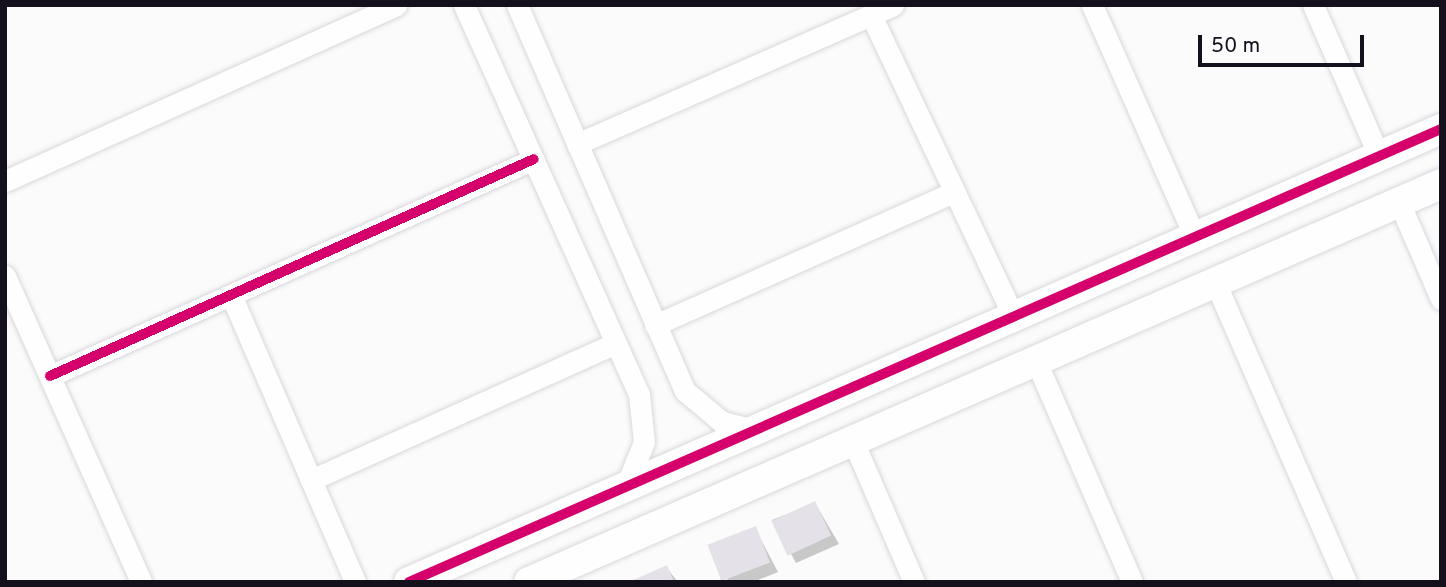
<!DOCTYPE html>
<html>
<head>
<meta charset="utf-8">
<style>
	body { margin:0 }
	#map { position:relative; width:1446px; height:587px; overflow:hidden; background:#fbfbfb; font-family:Overpass,sans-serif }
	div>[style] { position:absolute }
	.shadow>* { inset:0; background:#0003 }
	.building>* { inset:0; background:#e4e1e8; transform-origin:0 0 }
	.roads { filter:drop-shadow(0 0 2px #d9d7dc) drop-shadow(0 0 2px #d9d7dc) }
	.street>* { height:21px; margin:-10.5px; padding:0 10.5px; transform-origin:10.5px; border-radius:10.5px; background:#fefefe }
	.secondary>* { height:30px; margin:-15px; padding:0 15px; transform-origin:15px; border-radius:15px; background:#fefefe }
	.cycleway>* { height:10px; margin:-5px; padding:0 5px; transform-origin:5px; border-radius:5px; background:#d6006c }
	span { translate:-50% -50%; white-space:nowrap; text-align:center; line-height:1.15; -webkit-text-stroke:7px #fbfbfb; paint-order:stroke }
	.frame { position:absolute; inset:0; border:7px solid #15111c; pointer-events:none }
	.scale { position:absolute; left:1198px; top:35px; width:166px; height:32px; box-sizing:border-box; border:4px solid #15111c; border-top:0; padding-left:9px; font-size:21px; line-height:24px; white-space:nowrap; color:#15111c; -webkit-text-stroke:5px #fbfbfb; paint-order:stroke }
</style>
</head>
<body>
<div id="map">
	<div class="shadow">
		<i style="clip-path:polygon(815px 503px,839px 544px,796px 563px,772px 520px)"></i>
		<i style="clip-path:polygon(755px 528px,778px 572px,753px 582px,726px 582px)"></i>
		<i style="clip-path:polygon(666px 567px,678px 582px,634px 582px)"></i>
	</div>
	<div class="building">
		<i style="left:815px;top:501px;width:38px;height:48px;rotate:65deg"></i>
		<i style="left:756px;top:526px;width:39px;height:52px;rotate:69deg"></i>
		<i style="clip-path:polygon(667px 565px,674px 582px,629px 582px)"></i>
	</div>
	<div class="roads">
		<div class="street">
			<i style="left:464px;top:5px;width:427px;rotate:65.8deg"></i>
			<i style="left:639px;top:394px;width:48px;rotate:84.1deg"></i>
			<i style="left:644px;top:442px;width:48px;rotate:112.2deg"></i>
			<i style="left:517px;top:5px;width:421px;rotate:66.5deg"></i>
			<i style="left:685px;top:391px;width:48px;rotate:40deg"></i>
			<i style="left:722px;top:422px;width:33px;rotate:14deg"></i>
			<i style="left:1092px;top:5px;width:254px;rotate:66.1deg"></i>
			<i style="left:1313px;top:5px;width:165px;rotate:66.4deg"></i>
			<i style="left:871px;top:15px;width:333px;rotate:64.7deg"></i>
			<i style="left:577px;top:144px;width:345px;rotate:-23.7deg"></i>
			<i style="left:5px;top:181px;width:429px;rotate:-24.2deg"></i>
			<i style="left:1399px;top:202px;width:106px;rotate:66.6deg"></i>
			<i style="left:5px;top:276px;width:335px;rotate:66deg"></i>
			<i style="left:1215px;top:282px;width:327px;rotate:66.4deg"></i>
			<i style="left:231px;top:295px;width:313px;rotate:66.6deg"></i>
			<i style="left:655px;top:325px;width:327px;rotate:-24deg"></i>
			<i style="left:1036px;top:361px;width:241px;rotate:66.5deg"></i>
			<i style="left:50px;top:376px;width:530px;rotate:-24.15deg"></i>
			<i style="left:853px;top:441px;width:154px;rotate:66.6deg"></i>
			<i style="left:311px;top:480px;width:334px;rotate:-24.2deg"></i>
		</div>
		<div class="secondary">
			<i style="left:409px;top:582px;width:1127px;rotate:-23.7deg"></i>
			<i style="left:529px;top:582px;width:995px;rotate:-23.58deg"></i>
		</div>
	</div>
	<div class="cycleway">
		<i style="left:50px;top:376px;width:530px;rotate:-24.15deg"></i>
		<i style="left:409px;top:582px;width:1127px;rotate:-23.7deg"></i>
	</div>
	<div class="frame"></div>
	<div class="scale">50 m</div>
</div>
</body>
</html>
